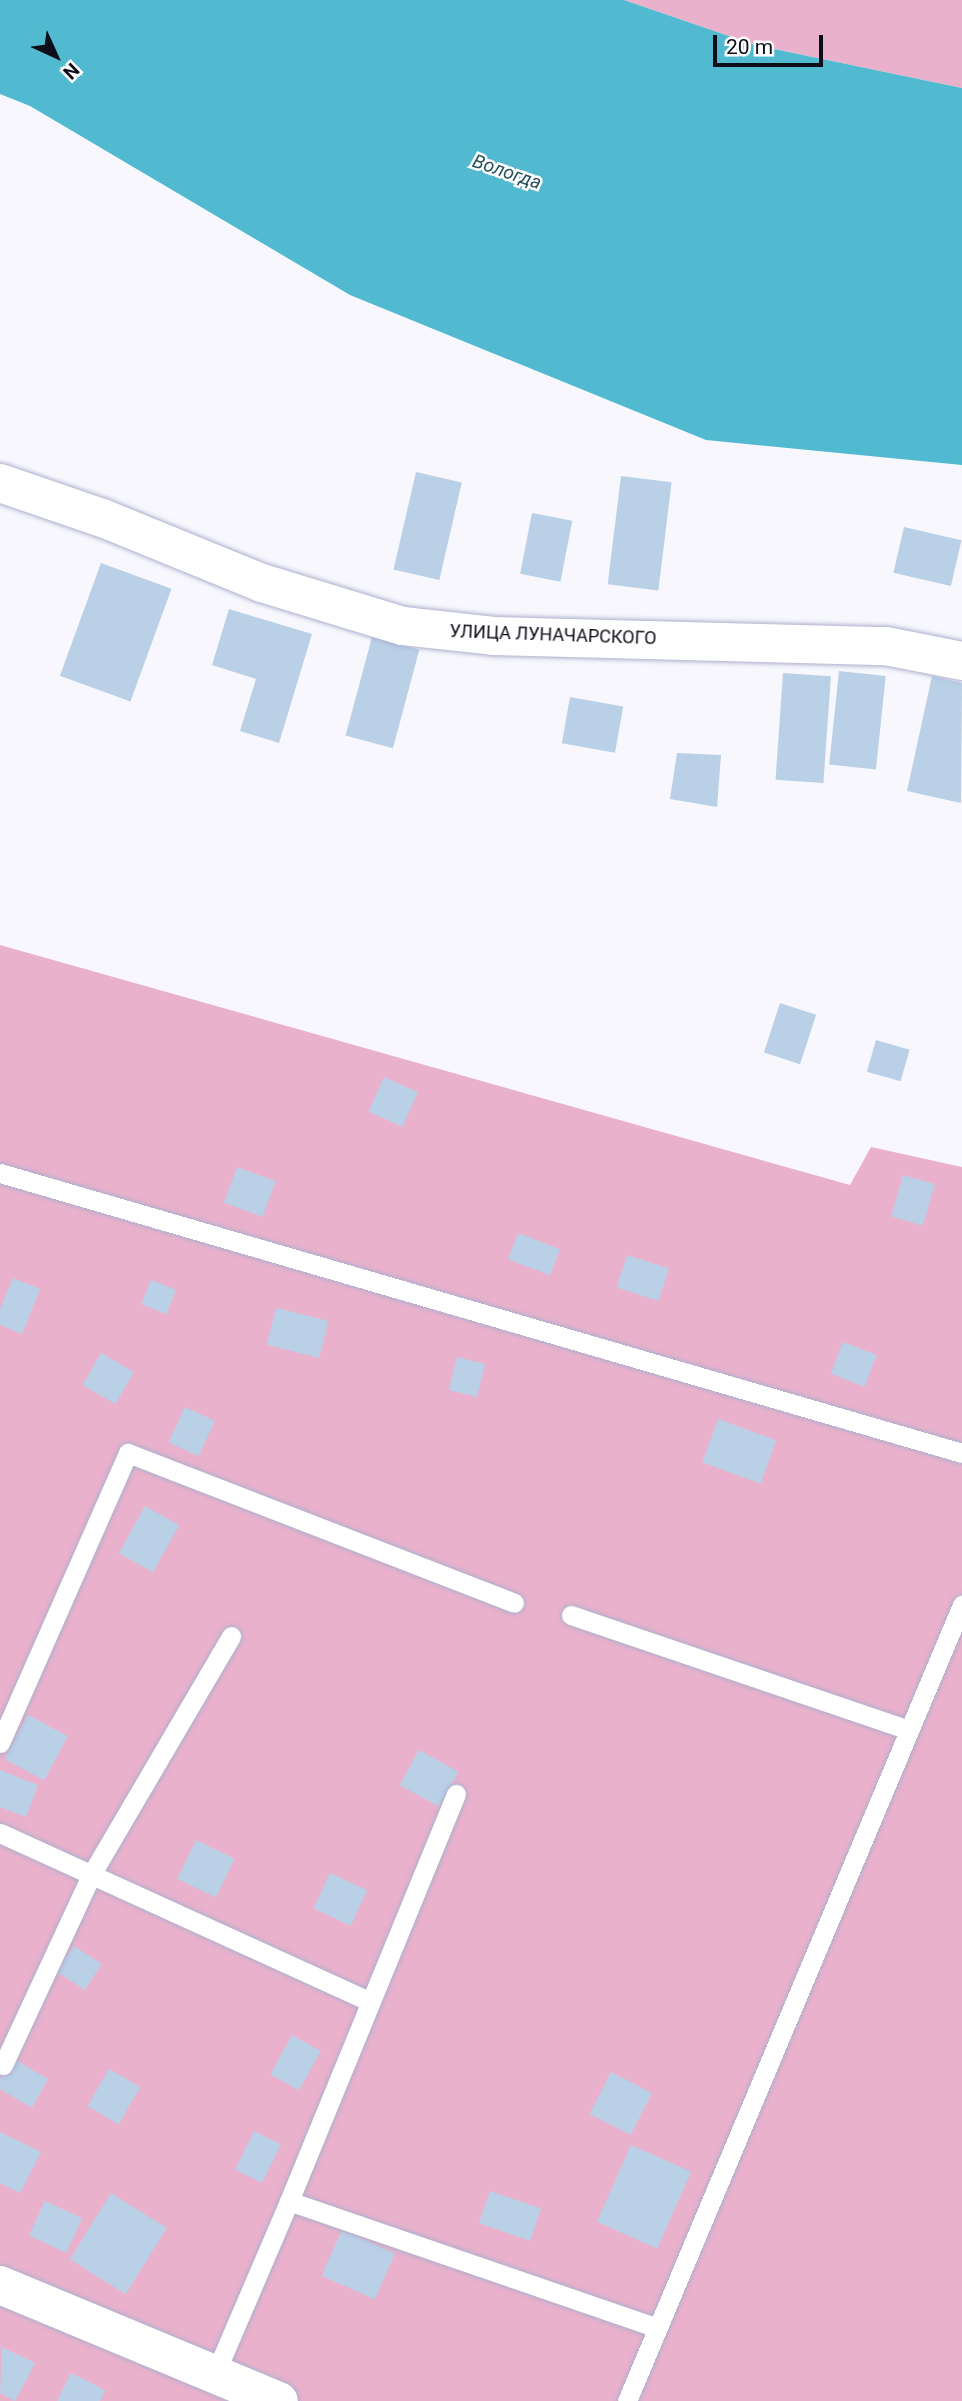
<!DOCTYPE html>
<html>
<head>
<meta charset="utf-8">
<style>
	body { margin:0 }
	#map { position:relative; width:962px; height:2401px; overflow:hidden; background:#f7f7fd; font-family:Roboto,sans-serif }
	div>[style] { position:absolute }
	.green>* { inset:0; background:#eab1cc }
	.water>* { inset:0; background:#52bad0 }
	.building>* { inset:0; background:#b9d0e7; transform-origin:0 0 }
	.roads { filter:drop-shadow(0 0 2px #adb0cd) drop-shadow(0 0 2px #adb0cd) }
	.service>* { height:19px; margin:-9.5px; padding:0 9.5px; transform-origin:9.5px; border-radius:9.5px; background:#fff }
	.minor>* { height:38px; margin:-19px; padding:0 19px; transform-origin:19px; border-radius:19px; background:#fff }
	span { translate:-50% -50%; white-space:nowrap; text-align:center; line-height:1.15; -webkit-text-stroke:5px #fff; paint-order:stroke }
	.street-label { font-size:18px; color:#0d0e17 }
	.water-label { font-size:19px; color:#25525c; font-style:italic }
	.north { position:absolute; left:21px; top:21px; width:70px; height:70px; -webkit-text-stroke:5px #fff; paint-order:stroke; rotate:135deg; font-size:19px; font-weight:700; line-height:28px; text-align:center; color:#0d0e17 }
	.north::after { content:''; display:block; margin:auto; width:24px; height:32px; background:#0d0e17; clip-path:polygon(50% 0,100% 100%,50% 72%,0 100%) }
	.scale { position:absolute; left:713px; top:35px; width:110px; height:32px; box-sizing:border-box; border:4px solid #0d0e17; border-top:0; padding-left:9px; font-size:21px; line-height:24px; white-space:nowrap; color:#0d0e17; -webkit-text-stroke:5px #fff; paint-order:stroke }
</style>
</head>
<body>
<div id="map">
	<div class="green">
		<i style="clip-path:polygon(624px 0,962px 0,962px 88px,755px 45px)"></i>
		<i style="clip-path:polygon(0 945px,850px 1185px,871px 1147px,962px 1167px,962px 2401px,0 2401px)"></i>
	</div>
	<div class="water">
		<i style="clip-path:polygon(0 0,624px 0,755px 45px,962px 88px,962px 465px,706px 440px,350px 295px,30px 106px,0 94px)"></i>
	</div>
	<div class="building">
		<i style="left:416px;top:472px;width:47px;height:100px;rotate:13deg"></i>
		<i style="left:621px;top:476px;width:51px;height:109px;rotate:7deg"></i>
		<i style="left:532px;top:513px;width:41px;height:62px;rotate:11deg"></i>
		<i style="left:904px;top:527px;width:59px;height:47px;rotate:13deg"></i>
		<i style="left:101px;top:563px;width:75px;height:120px;rotate:20deg"></i>
		<i style="clip-path:polygon(229px 609px,312px 634px,279px 743px,240px 731px,256px 679px,212px 665px)"></i>
		<i style="left:372px;top:637px;width:49px;height:102px;rotate:15deg"></i>
		<i style="left:839px;top:671px;width:47px;height:94px;rotate:6deg"></i>
		<i style="left:783px;top:673px;width:48px;height:107px;rotate:4deg"></i>
		<i style="clip-path:polygon(932px 676px,962px 683px,961px 803px,907px 791px)"></i>
		<i style="left:570px;top:697px;width:54px;height:47px;rotate:10deg"></i>
		<i style="clip-path:polygon(677px 753px,721px 755px,717px 807px,670px 799px)"></i>
		<i style="left:780px;top:1003px;width:38px;height:52px;rotate:18deg"></i>
		<i style="left:876px;top:1040px;width:35px;height:33px;rotate:16deg"></i>
		<i style="left:384px;top:1077px;width:37px;height:38px;rotate:24deg"></i>
		<i style="left:237px;top:1167px;width:41px;height:38px;rotate:20deg"></i>
		<i style="left:903px;top:1175px;width:33px;height:43px;rotate:16deg"></i>
		<i style="left:518px;top:1233px;width:45px;height:28px;rotate:21deg"></i>
		<i style="left:627px;top:1255px;width:44px;height:34px;rotate:18deg"></i>
		<i style="clip-path:polygon(13px 1278px,40px 1289px,22px 1334px,0 1325px,0 1309px)"></i>
		<i style="left:151px;top:1280px;width:27px;height:26px;rotate:22deg"></i>
		<i style="left:276px;top:1308px;width:54px;height:38px;rotate:14deg"></i>
		<i style="left:843px;top:1342px;width:36px;height:34px;rotate:21deg"></i>
		<i style="left:101px;top:1353px;width:38px;height:37px;rotate:30deg"></i>
		<i style="left:457px;top:1357px;width:29px;height:34px;rotate:14deg"></i>
		<i style="left:185px;top:1407px;width:33px;height:39px;rotate:25deg"></i>
		<i style="left:718px;top:1419px;width:62px;height:46px;rotate:20deg"></i>
		<i style="left:145px;top:1506px;width:39px;height:54px;rotate:29deg"></i>
		<i style="left:28px;top:1715px;width:45px;height:50px;rotate:28deg"></i>
		<i style="left:419px;top:1750px;width:45px;height:40px;rotate:29deg"></i>
		<i style="clip-path:polygon(0 1770px,38px 1785px,26px 1817px,0 1807px)"></i>
		<i style="left:196px;top:1840px;width:43px;height:43px;rotate:26deg"></i>
		<i style="left:330px;top:1873px;width:41px;height:39px;rotate:25deg"></i>
		<i style="left:74px;top:1946px;width:33px;height:31px;rotate:33deg"></i>
		<i style="left:292px;top:2035px;width:33px;height:45px;rotate:29deg"></i>
		<i style="clip-path:polygon(12px 2058px,48px 2079px,32px 2108px,0 2089px,0 2079px)"></i>
		<i style="left:109px;top:2069px;width:36px;height:43px;rotate:30deg"></i>
		<i style="left:611px;top:2072px;width:46px;height:47px;rotate:27deg"></i>
		<i style="left:254px;top:2131px;width:30px;height:43px;rotate:26deg"></i>
		<i style="clip-path:polygon(0 2132px,41px 2152px,20px 2193px,0 2183px)"></i>
		<i style="left:631px;top:2145px;width:66px;height:84px;rotate:24deg"></i>
		<i style="left:490px;top:2191px;width:54px;height:34px;rotate:19deg"></i>
		<i style="left:111px;top:2193px;width:66px;height:78px;rotate:32deg"></i>
		<i style="left:45px;top:2201px;width:41px;height:38px;rotate:25deg"></i>
		<i style="left:342px;top:2230px;width:58px;height:50px;rotate:24deg"></i>
		<i style="clip-path:polygon(2px 2347px,35px 2363px,15px 2401px,0 2393px)"></i>
		<i style="clip-path:polygon(71px 2373px,105px 2390px,100px 2401px,57px 2401px)"></i>
	</div>
	<div class="roads">
		<div class="service">
			<i style="left:0;top:1173px;width:1002px;rotate:16.23deg"></i>
			<i style="left:571px;top:1615px;width:357px;rotate:18.8deg"></i>
			<i style="left:0;top:1743px;width:317px;rotate:-66.2deg"></i>
			<i style="left:128px;top:1453px;width:414px;rotate:21.2deg"></i>
			<i style="left:456px;top:1794px;width:440px;rotate:112.3deg"></i>
			<i style="left:289px;top:2201px;width:389px;rotate:19deg"></i>
			<i style="left:0;top:1833px;width:405px;rotate:24.5deg"></i>
			<i style="left:3px;top:2065px;width:209px;rotate:-65.1deg"></i>
			<i style="left:91px;top:1875px;width:277px;rotate:-59.6deg"></i>
			<i style="left:215px;top:2374px;width:188px;rotate:-66.8deg"></i>
			<i style="left:627px;top:2401px;width:864px;rotate:-67.18deg"></i>
		</div>
		<div class="minor">
			<i style="left:0;top:483px;width:111px;rotate:18.9deg"></i>
			<i style="left:105px;top:519px;width:170px;rotate:22.2deg"></i>
			<i style="left:262px;top:583px;width:147px;rotate:17deg"></i>
			<i style="left:403px;top:626px;width:91px;rotate:6.3deg"></i>
			<i style="left:493px;top:636px;width:393px;rotate:1.5deg"></i>
			<i style="left:886px;top:646px;width:77px;rotate:11.2deg"></i>
			<i style="left:0;top:2285px;width:302px;rotate:22.6deg"></i>
		</div>
	</div>
	<div class="street-label">
		<span style="left:553px;top:635px;rotate:2deg">УЛИЦА ЛУНАЧАРСКОГО</span>
	</div>
	<div class="water-label">
		<span style="left:507px;top:172px;rotate:19deg">Вологда</span>
	</div>
	<div class="north">N</div>
	<div class="scale">20 m</div>
</div>
</body>
</html>
